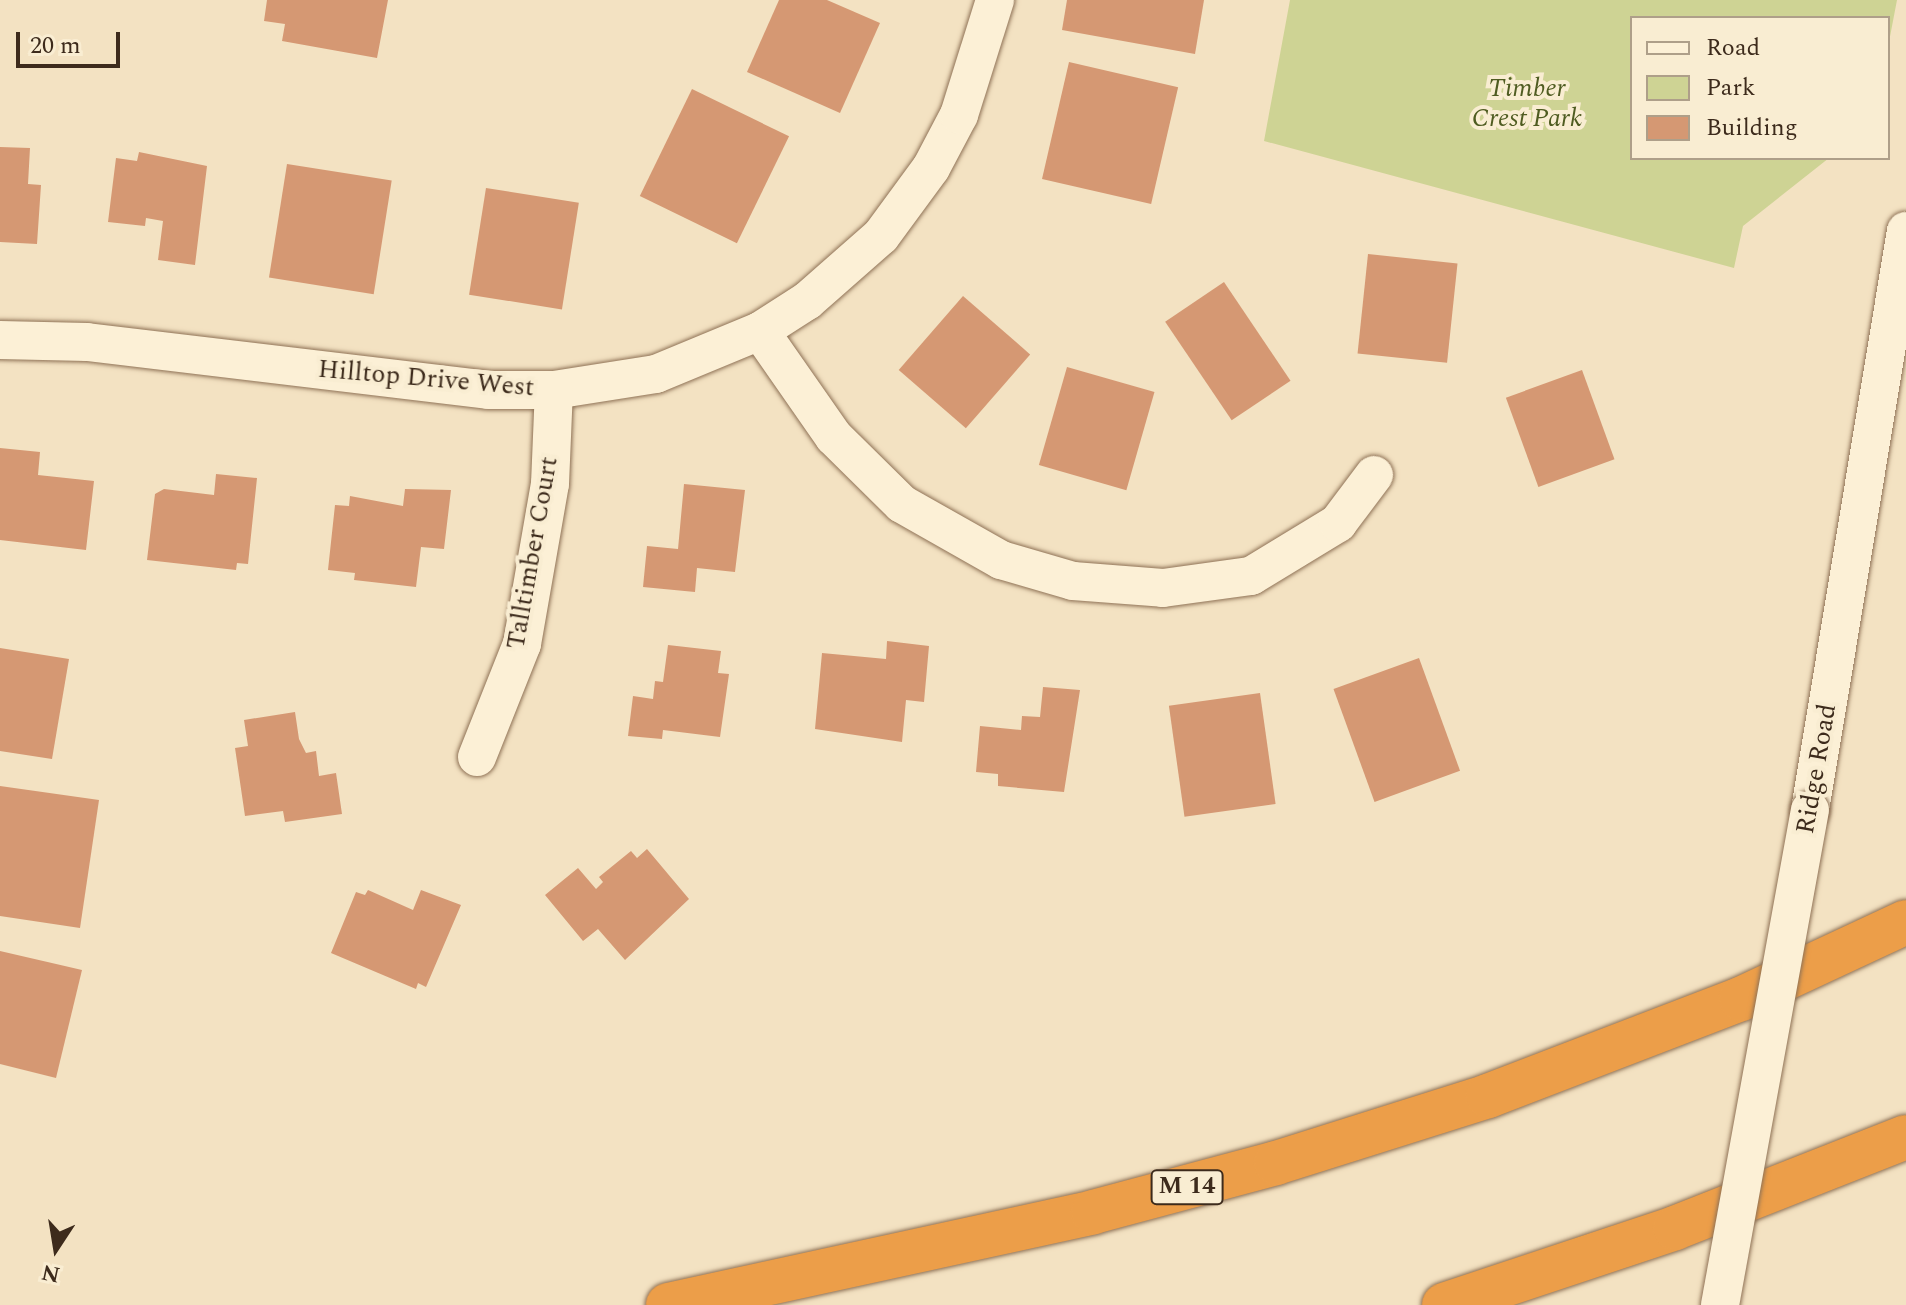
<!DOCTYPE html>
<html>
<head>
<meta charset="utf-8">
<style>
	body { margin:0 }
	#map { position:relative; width:1906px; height:1305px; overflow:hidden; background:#f3e2c2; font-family:Spectral,serif }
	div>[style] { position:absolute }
	.green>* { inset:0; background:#ced394 }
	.building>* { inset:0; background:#d59873; transform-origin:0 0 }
	.roads { filter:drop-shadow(0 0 2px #8f7256) drop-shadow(0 0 2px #8f7256) }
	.minor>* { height:38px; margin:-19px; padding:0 19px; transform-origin:19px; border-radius:19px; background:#fcf0d6 }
	.highway>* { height:44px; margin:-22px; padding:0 22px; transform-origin:22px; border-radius:22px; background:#ec9e49 }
	.bridges { filter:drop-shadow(0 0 2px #8f7256) drop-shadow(0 0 2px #8f7256) }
	.minor-bridge>* { height:38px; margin:-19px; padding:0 19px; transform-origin:19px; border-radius:19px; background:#fcf0d6 }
	span { translate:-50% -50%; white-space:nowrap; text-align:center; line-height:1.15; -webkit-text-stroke:8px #f9edd2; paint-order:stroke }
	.shield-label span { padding:2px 6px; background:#f9edd2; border:2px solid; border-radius:6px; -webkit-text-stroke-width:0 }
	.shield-label { font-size:24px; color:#3d2b1c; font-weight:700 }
	.park-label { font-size:26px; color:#4f5c21; font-style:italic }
	.street-label { font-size:26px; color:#3d2b1c }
	.legend { position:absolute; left:1630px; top:16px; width:260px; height:144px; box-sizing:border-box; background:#f9edd2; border:2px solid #ae9f89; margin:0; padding:10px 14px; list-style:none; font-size:24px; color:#3d2b1c }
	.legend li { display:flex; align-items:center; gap:16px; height:40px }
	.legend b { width:40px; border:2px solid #ae9f89 }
	.north { position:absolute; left:16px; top:1209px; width:80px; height:80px; -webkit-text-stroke:6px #f9edd2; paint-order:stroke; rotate:192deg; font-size:22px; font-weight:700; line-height:32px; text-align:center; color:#3d2b1c }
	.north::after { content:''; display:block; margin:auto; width:28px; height:36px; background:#3d2b1c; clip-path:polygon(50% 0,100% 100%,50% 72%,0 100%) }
	.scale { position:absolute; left:16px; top:32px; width:104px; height:36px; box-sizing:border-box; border:4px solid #3d2b1c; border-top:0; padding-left:10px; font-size:24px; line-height:28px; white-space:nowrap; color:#3d2b1c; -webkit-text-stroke:6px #f9edd2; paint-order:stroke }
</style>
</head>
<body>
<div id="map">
	<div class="green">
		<i style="clip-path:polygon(1290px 0,1897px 0,1888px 47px,1888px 18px,1632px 18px,1632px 158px,1829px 158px,1743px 226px,1734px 268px,1264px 141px)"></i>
	</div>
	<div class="building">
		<i style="clip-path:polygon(267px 0,388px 0,377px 58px,282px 41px,285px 24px,264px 21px)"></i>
		<i style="clip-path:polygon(779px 0,827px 0,880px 23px,840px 113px,747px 72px)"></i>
		<i style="clip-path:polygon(1067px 0,1204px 0,1195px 54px,1062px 30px)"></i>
		<i style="left:1069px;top:62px;width:112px;height:120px;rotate:13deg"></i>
		<i style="left:692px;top:89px;width:108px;height:119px;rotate:26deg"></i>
		<i style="clip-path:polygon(0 147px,30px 148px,28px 184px,41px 185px,37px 244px,0 242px)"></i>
		<i style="clip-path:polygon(139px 152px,207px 166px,195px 265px,158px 260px,163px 221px,146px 218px,145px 226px,108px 222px,116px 158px,137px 161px)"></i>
		<i style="left:287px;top:164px;width:106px;height:115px;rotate:9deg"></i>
		<i style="left:486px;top:188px;width:94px;height:108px;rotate:9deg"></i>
		<i style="left:1368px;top:254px;width:90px;height:100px;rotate:6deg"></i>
		<i style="left:1224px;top:282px;width:119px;height:71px;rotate:56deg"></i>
		<i style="left:963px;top:296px;width:89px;height:98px;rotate:41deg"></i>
		<i style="left:1067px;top:367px;width:91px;height:102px;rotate:16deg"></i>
		<i style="left:1582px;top:370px;width:95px;height:81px;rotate:70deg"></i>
		<i style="clip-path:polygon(0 448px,40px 452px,38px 475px,94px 481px,86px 550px,0 540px)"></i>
		<i style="clip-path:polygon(216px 474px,257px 478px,248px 564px,237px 563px,236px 570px,147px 560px,155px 494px,164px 489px,214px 495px)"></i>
		<i style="clip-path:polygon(684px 484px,745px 490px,735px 572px,697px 568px,695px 592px,643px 587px,647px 546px,678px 549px)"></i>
		<i style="clip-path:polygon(405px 489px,451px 490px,444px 549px,421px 547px,416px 587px,354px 580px,355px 573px,328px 570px,335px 505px,349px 506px,350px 496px,403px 506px)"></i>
		<i style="clip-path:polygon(887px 641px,929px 646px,924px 702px,906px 700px,902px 742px,815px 729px,822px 653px,886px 659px)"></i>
		<i style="clip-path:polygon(668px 645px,721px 651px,718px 673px,729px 674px,720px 737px,663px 730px,662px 739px,628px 736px,633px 696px,653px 699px,655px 681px,663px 682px)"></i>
		<i style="clip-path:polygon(0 648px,69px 659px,52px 759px,0 751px)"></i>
		<i style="left:1419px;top:658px;width:120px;height:91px;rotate:70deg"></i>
		<i style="clip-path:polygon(1043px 687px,1080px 690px,1064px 792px,998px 786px,998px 774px,976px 772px,980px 726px,1021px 730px,1022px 716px,1040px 717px)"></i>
		<i style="left:1260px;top:693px;width:112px;height:92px;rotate:82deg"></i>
		<i style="clip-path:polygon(295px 712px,299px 739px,306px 753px,316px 751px,319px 776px,336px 773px,342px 814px,285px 822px,283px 811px,245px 816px,235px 748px,248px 746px,244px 720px)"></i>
		<i style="clip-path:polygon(0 786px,99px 800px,80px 928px,0 916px)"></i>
		<i style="clip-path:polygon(647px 849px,689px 899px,625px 960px,598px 929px,583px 941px,545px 895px,578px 868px,596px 889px,603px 882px,599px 877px,631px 851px,637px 858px)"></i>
		<i style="clip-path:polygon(368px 890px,413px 910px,421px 890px,461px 905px,426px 987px,418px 983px,416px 989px,331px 953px,356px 892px,365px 895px)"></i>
		<i style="clip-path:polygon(0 951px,82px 970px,56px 1078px,0 1064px)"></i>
	</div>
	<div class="roads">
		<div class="minor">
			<i style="left:760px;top:331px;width:129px;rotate:55.1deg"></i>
			<i style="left:834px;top:437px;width:95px;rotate:44.6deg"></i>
			<i style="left:902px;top:504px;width:114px;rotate:29.5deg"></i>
			<i style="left:1001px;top:560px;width:75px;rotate:16.3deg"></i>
			<i style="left:1073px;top:581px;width:90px;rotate:4.4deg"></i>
			<i style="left:1163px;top:588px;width:89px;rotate:-7.8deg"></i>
			<i style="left:1251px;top:576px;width:102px;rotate:-31.3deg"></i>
			<i style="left:1338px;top:523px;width:60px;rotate:-53.1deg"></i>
			<i style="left:0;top:340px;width:87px;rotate:1.3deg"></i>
			<i style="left:87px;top:342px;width:404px;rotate:6.8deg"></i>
			<i style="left:488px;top:390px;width:66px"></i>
			<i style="left:554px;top:390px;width:103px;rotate:-8.9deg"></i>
			<i style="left:656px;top:374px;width:113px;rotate:-22.5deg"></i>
			<i style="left:760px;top:331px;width:56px;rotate:-32.6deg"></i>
			<i style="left:807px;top:301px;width:98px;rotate:-41.3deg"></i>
			<i style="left:881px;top:236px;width:84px;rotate:-53.7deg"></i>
			<i style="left:931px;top:168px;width:60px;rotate:-62.2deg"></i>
			<i style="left:959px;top:115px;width:121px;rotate:-72.6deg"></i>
			<i style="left:477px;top:757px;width:122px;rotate:-68.3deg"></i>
			<i style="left:522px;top:644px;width:162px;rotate:-80.1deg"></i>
			<i style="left:550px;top:484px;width:94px;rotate:-87.6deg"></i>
			<i style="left:1810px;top:810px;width:587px;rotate:-80.59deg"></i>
		</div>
		<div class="highway">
			<i style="left:668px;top:1305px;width:435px;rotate:-12.3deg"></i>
			<i style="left:1093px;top:1212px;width:189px;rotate:-15deg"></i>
			<i style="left:1276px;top:1163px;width:222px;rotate:-17.5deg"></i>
			<i style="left:1488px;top:1096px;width:271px;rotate:-21deg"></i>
			<i style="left:1741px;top:999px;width:182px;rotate:-25deg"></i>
			<i style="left:1444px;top:1305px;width:243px;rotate:-18.4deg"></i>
			<i style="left:1675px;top:1228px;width:248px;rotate:-21.5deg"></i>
		</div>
	</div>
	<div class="bridges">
		<div class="minor-bridge">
			<i style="left:1720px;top:1305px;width:503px;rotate:-79.7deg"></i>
		</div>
	</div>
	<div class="shield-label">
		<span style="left:1187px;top:1187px">M 14</span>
	</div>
	<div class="park-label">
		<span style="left:1527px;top:104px">Timber<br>Crest Park</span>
	</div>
	<div class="street-label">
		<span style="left:426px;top:379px;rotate:5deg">Hilltop Drive West</span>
		<span style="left:533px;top:553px;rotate:-80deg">Talltimber Court</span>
		<span style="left:1817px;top:769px;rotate:-80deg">Ridge Road</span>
	</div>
	<ul class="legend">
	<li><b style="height:10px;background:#fcf0d6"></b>Road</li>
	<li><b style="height:22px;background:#ced394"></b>Park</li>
	<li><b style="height:22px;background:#d59873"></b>Building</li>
	</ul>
	<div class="north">N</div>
	<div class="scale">20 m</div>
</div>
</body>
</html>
